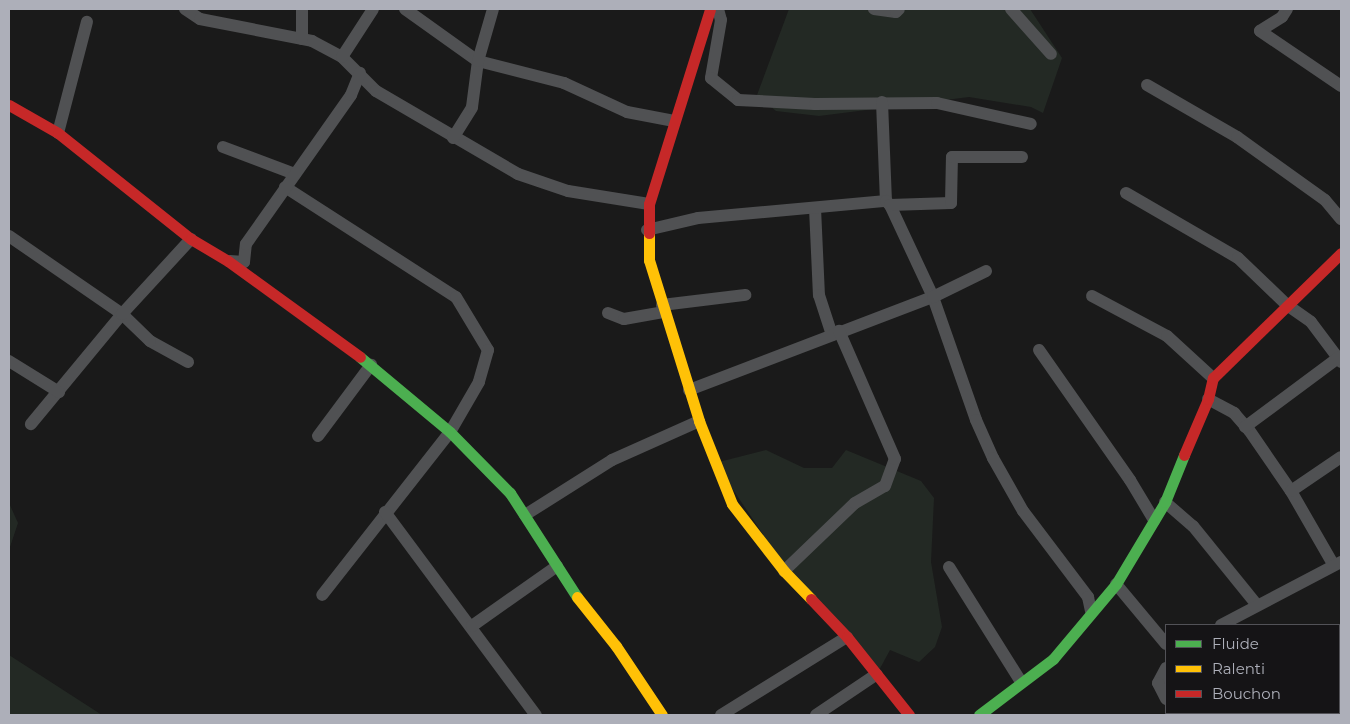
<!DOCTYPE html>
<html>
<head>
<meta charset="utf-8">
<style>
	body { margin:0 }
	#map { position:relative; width:1350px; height:724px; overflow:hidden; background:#1a1a1a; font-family:Montserrat,sans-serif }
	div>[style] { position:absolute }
	.green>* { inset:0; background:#232924 }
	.street>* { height:12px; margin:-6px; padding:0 6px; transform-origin:6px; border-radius:6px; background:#505153 }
	.fast>* { height:11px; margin:-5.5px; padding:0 5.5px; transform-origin:5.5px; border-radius:5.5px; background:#4caf50 }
	.slow>* { height:11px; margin:-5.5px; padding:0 5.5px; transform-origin:5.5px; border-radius:5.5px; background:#ffc107 }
	.jam>* { height:11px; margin:-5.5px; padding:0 5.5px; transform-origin:5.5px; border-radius:5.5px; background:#c62828 }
	span { translate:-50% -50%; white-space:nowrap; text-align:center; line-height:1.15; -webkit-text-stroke:4.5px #151416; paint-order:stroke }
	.frame { position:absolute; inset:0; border:10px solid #adafb9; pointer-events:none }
	.legend { position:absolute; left:1165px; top:624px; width:175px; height:90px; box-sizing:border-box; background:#151416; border:1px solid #525257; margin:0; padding:6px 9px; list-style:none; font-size:15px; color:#adafb9 }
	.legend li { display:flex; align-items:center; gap:10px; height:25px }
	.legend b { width:25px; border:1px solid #525257 }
</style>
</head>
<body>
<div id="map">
	<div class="green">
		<i style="clip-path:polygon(789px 9px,1030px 9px,1062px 58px,1043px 113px,1031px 107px,969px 97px,819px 116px,776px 111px,757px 95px)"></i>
		<i style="clip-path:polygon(766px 450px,804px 468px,832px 468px,846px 450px,921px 481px,934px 498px,931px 562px,942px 627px,935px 647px,919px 662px,890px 650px,877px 674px,802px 592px,715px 463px)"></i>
		<i style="clip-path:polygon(9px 503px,18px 523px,9px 550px)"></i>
		<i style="clip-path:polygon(9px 655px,102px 715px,9px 715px)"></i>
	</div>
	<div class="street">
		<i style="left:185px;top:9px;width:18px;rotate:34deg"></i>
		<i style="left:200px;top:19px;width:114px;rotate:11.1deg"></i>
		<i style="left:312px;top:41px;width:34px;rotate:28deg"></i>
		<i style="left:342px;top:57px;width:48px;rotate:45deg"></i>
		<i style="left:376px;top:91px;width:164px;rotate:30.3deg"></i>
		<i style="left:518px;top:174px;width:53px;rotate:18.8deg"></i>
		<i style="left:568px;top:191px;width:82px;rotate:9.1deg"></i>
		<i style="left:405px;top:9px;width:90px;rotate:35.5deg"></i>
		<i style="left:478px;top:61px;width:89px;rotate:14.3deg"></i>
		<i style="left:564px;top:83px;width:69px;rotate:24.7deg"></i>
		<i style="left:627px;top:112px;width:48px;rotate:10.8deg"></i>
		<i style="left:718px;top:9px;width:11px;rotate:75deg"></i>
		<i style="left:721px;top:20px;width:59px;rotate:99.8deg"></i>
		<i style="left:711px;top:78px;width:35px;rotate:39deg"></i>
		<i style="left:738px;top:100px;width:77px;rotate:3deg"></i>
		<i style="left:815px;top:104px;width:122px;rotate:-0.5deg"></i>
		<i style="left:937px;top:103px;width:96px;rotate:12.6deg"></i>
		<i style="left:874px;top:9px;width:22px;rotate:8deg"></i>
		<i style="left:896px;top:12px;width:4px;rotate:-45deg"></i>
		<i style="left:1011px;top:9px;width:60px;rotate:48.4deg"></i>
		<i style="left:1287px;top:9px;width:9px;rotate:122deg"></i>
		<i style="left:1282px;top:17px;width:26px;rotate:148deg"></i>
		<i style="left:1260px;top:31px;width:98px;rotate:34.2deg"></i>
		<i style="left:302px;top:39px;width:30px;rotate:-90deg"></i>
		<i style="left:342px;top:57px;width:57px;rotate:-57.1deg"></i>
		<i style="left:1147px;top:85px;width:104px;rotate:30deg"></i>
		<i style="left:1237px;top:137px;width:108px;rotate:35.6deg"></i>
		<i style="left:1325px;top:200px;width:25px;rotate:50deg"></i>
		<i style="left:882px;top:102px;width:99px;rotate:87.7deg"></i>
		<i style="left:58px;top:133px;width:115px;rotate:-75.4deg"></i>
		<i style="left:453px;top:138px;width:36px;rotate:-58deg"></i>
		<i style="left:472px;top:107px;width:46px;rotate:-82.6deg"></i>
		<i style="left:478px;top:61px;width:54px;rotate:-73.9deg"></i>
		<i style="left:223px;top:147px;width:77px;rotate:20.6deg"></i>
		<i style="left:285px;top:187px;width:203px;rotate:32.8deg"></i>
		<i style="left:456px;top:297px;width:62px;rotate:58.9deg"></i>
		<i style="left:488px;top:350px;width:33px;rotate:106deg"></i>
		<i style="left:479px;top:382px;width:58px;rotate:120.1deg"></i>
		<i style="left:450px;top:432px;width:207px;rotate:128.1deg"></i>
		<i style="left:1126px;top:193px;width:129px;rotate:30.1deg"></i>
		<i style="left:1238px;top:258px;width:68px;rotate:43.8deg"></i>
		<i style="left:1287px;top:305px;width:29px;rotate:35deg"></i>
		<i style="left:1311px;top:322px;width:50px;rotate:53.1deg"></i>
		<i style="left:890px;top:205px;width:102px;rotate:64.9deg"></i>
		<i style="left:933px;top:297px;width:130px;rotate:70.7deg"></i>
		<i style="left:976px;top:420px;width:42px;rotate:65.9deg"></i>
		<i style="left:993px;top:458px;width:61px;rotate:60.5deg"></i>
		<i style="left:1023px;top:511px;width:108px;rotate:52.9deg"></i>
		<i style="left:1088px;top:597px;width:14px;rotate:78deg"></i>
		<i style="left:815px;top:208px;width:87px;rotate:87.4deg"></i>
		<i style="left:819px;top:295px;width:42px;rotate:72deg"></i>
		<i style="left:647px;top:230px;width:52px;rotate:-13.2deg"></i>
		<i style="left:698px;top:218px;width:189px;rotate:-5.2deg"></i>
		<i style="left:886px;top:201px;width:6px;rotate:45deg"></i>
		<i style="left:890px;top:205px;width:61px;rotate:-1.9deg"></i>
		<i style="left:951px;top:203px;width:46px;rotate:-88.8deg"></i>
		<i style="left:952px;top:157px;width:70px"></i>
		<i style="left:9px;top:236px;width:137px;rotate:34.6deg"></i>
		<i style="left:122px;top:314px;width:143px;rotate:129.6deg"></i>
		<i style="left:230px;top:261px;width:14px;rotate:4deg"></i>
		<i style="left:244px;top:262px;width:18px;rotate:-84deg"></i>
		<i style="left:246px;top:244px;width:182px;rotate:-54.8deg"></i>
		<i style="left:351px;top:95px;width:24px;rotate:-68deg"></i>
		<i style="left:1092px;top:296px;width:85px;rotate:28.1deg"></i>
		<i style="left:1167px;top:336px;width:62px;rotate:42.4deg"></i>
		<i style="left:662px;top:305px;width:84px;rotate:-6.9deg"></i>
		<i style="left:608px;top:313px;width:17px;rotate:21deg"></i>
		<i style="left:624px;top:319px;width:41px;rotate:-9.9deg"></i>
		<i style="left:1039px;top:350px;width:159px;rotate:55deg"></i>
		<i style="left:1130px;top:480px;width:47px;rotate:59deg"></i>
		<i style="left:9px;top:361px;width:59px;rotate:31.8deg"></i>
		<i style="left:188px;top:362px;width:43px;rotate:-151.1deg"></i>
		<i style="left:150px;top:341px;width:39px;rotate:-136deg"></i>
		<i style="left:122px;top:314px;width:102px;rotate:-47.4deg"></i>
		<i style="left:689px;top:390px;width:261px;rotate:-20.9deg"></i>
		<i style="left:933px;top:297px;width:59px;rotate:-26.1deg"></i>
		<i style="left:1208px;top:399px;width:30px;rotate:28deg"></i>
		<i style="left:1234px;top:413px;width:23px;rotate:49deg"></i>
		<i style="left:1249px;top:430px;width:74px;rotate:55.5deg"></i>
		<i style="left:1291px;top:491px;width:84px;rotate:60.1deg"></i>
		<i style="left:1245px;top:427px;width:116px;rotate:-36.6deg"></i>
		<i style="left:318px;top:436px;width:89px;rotate:-53.3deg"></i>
		<i style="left:1291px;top:491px;width:60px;rotate:-34.2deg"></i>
		<i style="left:1165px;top:502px;width:37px;rotate:41deg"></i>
		<i style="left:1193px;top:526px;width:102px;rotate:51deg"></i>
		<i style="left:385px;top:512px;width:253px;rotate:53.4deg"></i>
		<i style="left:525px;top:515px;width:103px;rotate:-32.3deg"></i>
		<i style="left:612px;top:460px;width:95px;rotate:-24.1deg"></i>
		<i style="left:949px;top:567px;width:136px;rotate:57.9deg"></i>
		<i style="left:784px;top:571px;width:98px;rotate:-43.8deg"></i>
		<i style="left:855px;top:503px;width:34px;rotate:-30deg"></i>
		<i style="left:885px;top:486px;width:29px;rotate:-70deg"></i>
		<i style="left:895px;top:459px;width:140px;rotate:-113.6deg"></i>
		<i style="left:1116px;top:584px;width:78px;rotate:50.2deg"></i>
		<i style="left:1221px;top:625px;width:136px;rotate:-27.7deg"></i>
		<i style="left:472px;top:626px;width:104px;rotate:-35.2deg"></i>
		<i style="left:1339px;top:651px;width:2px;rotate:-27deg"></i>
		<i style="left:1166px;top:668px;width:17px;rotate:118deg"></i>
		<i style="left:1158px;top:683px;width:18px;rotate:63deg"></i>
		<i style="left:1178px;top:713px;width:3px;rotate:45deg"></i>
		<i style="left:721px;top:715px;width:148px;rotate:-31.8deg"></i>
		<i style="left:816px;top:715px;width:73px;rotate:-33.9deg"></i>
		<i style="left:1256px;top:715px;width:2px;rotate:-90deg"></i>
	</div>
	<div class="fast">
		<i style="left:360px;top:357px;width:117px;rotate:39.8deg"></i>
		<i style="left:450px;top:432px;width:86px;rotate:45.5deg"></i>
		<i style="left:510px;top:493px;width:124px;rotate:57.2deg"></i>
		<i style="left:979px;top:715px;width:93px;rotate:-37.1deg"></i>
		<i style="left:1053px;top:659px;width:98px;rotate:-50deg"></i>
		<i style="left:1116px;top:584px;width:96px;rotate:-59.1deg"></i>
		<i style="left:1165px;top:502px;width:51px;rotate:-68deg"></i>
	</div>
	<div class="slow">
		<i style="left:649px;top:233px;width:27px;rotate:90deg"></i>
		<i style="left:649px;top:260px;width:169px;rotate:72.7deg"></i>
		<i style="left:699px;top:421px;width:89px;rotate:68.3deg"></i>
		<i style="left:732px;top:504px;width:85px;rotate:52.2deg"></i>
		<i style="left:784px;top:571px;width:39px;rotate:46deg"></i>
		<i style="left:577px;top:597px;width:63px;rotate:51.5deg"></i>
		<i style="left:616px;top:646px;width:83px;rotate:56.3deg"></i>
	</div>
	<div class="jam">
		<i style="left:9px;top:105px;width:56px;rotate:29.7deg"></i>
		<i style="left:58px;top:133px;width:170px;rotate:38.6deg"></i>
		<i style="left:191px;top:239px;width:43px;rotate:30.7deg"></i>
		<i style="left:228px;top:261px;width:163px;rotate:36deg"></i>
		<i style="left:649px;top:233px;width:29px;rotate:-90deg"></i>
		<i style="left:649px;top:204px;width:204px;rotate:-72.6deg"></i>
		<i style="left:1184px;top:455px;width:61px;rotate:-66.8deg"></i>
		<i style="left:1208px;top:399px;width:22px;rotate:-77deg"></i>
		<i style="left:1213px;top:378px;width:179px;rotate:-44.3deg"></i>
		<i style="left:811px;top:599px;width:52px;rotate:46.5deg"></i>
		<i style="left:847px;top:637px;width:100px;rotate:51.5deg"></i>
	</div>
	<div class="frame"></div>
	<ul class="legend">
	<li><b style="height:6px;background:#4caf50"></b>Fluide</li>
	<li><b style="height:6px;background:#ffc107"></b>Ralenti</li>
	<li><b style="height:6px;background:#c62828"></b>Bouchon</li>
	</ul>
</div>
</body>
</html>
